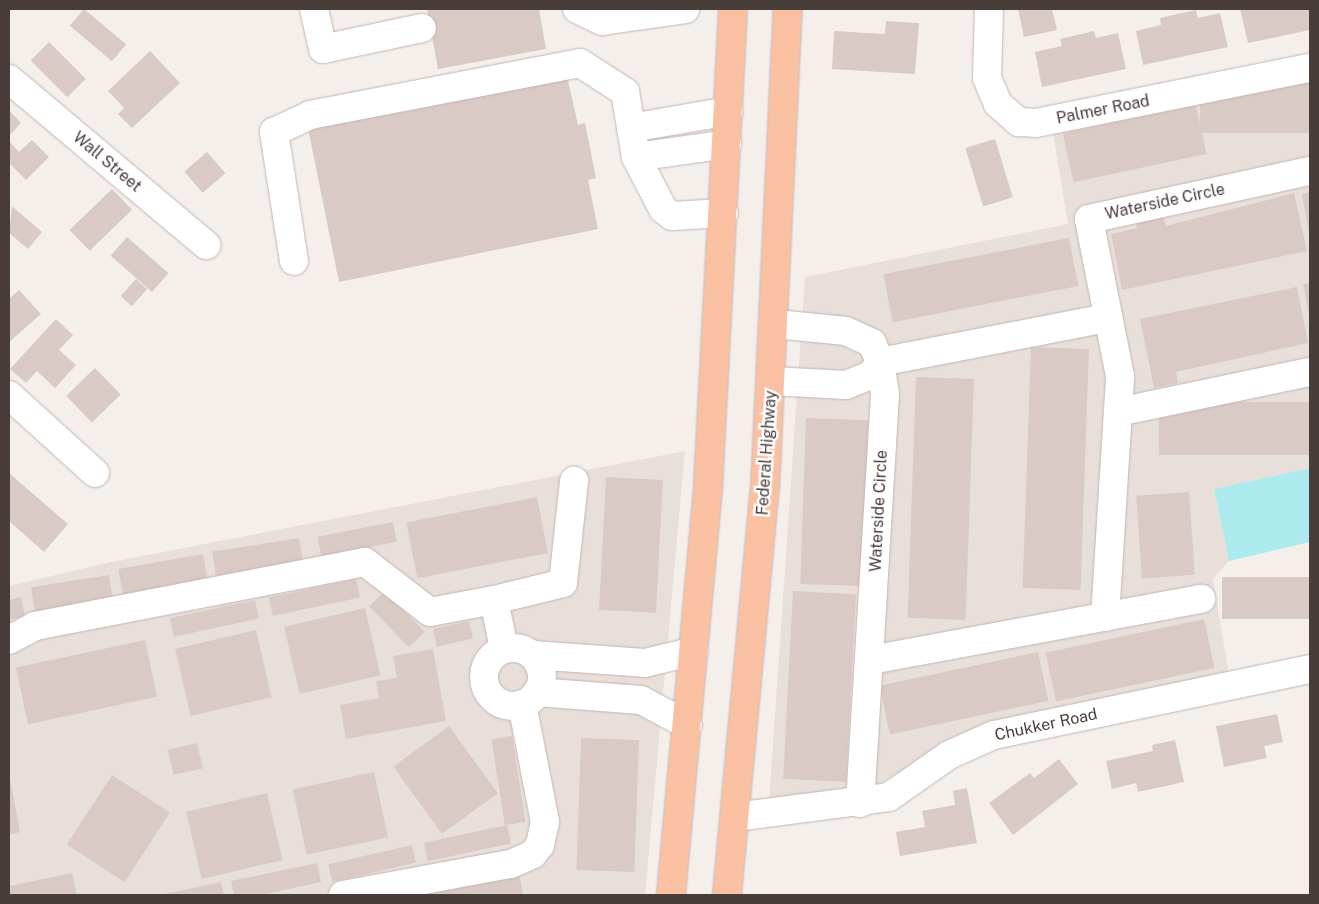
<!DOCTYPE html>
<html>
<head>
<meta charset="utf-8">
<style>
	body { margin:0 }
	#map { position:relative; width:1319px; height:904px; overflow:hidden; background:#f5efec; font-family:"Public Sans",sans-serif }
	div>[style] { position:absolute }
	.residential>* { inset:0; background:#e9dfda }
	.water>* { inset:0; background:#adeaed }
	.building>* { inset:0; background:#d9cac5; transform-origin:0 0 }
	.roads { filter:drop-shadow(0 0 1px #c3b6b2) drop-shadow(0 0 1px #c3b6b2) }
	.minor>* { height:28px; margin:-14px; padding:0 14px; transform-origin:14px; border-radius:14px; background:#fff }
	.minor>.ring { margin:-14px; padding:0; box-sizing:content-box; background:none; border:28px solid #fff; border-radius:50% }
	.major>* { height:28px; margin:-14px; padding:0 14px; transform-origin:14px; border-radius:14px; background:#f9c0a1 }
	span { translate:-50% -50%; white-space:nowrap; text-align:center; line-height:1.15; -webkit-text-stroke:5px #fff; paint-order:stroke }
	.street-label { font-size:16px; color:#493d3a }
	.frame { position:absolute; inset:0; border:10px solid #493d3a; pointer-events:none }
</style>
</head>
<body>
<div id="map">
	<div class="residential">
		<i style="clip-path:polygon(1310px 74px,1310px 468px,1214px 489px,1229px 561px,1213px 579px,1229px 675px,980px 730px,870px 788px,769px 802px,805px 277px,1068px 224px,1052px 127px)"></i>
		<i style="clip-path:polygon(685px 451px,645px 895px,9px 895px,9px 586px,111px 562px)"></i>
	</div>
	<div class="water">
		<i style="clip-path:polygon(1310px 468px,1310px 542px,1229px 561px,1214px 489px)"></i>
	</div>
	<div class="building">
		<i style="left:84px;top:9px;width:55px;height:22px;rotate:40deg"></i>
		<i style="clip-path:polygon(427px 9px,539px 9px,546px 49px,438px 69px)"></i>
		<i style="clip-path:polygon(1018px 9px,1052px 9px,1057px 30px,1024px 37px)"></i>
		<i style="clip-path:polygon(1240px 9px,1310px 9px,1310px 30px,1248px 43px)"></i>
		<i style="clip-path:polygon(1196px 10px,1198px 18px,1220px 13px,1228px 47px,1143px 65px,1136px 31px,1161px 25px,1160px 18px)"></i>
		<i style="clip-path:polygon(886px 21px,919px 23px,915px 74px,832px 69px,834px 31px,885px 34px)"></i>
		<i style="clip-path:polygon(1094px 31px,1096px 38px,1118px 33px,1126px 69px,1042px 87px,1035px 52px,1062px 46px,1060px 39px)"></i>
		<i style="left:49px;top:42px;width:52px;height:26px;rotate:45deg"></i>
		<i style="clip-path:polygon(150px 51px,180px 83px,132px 128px,118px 114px,124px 108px,108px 91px)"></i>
		<i style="clip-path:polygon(567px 76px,578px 125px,585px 123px,596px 178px,588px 180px,598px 229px,339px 282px,308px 128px)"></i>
		<i style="left:1310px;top:81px;width:52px;height:110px;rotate:90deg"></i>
		<i style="left:1196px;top:105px;width:50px;height:136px;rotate:78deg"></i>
		<i style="clip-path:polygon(9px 110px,21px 123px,9px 136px)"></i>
		<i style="left:995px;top:139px;width:61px;height:31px;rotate:73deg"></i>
		<i style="clip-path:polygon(32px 140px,49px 157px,26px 180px,9px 163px,9px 141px,19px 152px)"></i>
		<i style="left:207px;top:152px;width:28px;height:30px;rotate:49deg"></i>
		<i style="left:112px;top:189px;width:29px;height:59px;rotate:46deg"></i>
		<i style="clip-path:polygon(1310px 192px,1310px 232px,1309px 232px,1302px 194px)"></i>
		<i style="clip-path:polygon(1294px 193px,1307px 251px,1122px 290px,1111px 234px,1137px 228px,1136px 221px,1163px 215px,1166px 226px)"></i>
		<i style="clip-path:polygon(12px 206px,42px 232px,28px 249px,9px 233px)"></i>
		<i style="left:127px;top:237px;width:55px;height:25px;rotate:41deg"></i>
		<i style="left:1069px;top:238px;width:49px;height:189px;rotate:79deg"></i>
		<i style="left:136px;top:279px;width:15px;height:23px;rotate:42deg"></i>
		<i style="clip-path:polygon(1310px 283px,1310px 315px,1309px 315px,1303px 284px)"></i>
		<i style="clip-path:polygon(1297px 287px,1308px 343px,1176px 372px,1178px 383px,1154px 388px,1140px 319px)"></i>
		<i style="clip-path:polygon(19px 290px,41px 314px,9px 342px,9px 299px)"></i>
		<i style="clip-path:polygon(56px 319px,73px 335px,59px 350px,76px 365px,55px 388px,37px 371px,26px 383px,10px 369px)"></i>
		<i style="left:1031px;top:347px;width:58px;height:241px;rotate:2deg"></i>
		<i style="left:95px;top:368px;width:37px;height:40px;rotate:46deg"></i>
		<i style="left:916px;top:377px;width:58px;height:241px;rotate:2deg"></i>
		<i style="left:1310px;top:402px;width:53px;height:151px;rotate:90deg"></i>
		<i style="left:806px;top:418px;width:62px;height:166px;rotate:2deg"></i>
		<i style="clip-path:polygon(9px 473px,68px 524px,44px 552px,9px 521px)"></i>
		<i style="left:606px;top:477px;width:57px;height:133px;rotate:3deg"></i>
		<i style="left:1189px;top:492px;width:83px;height:53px;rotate:86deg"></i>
		<i style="left:537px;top:497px;width:57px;height:133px;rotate:79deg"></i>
		<i style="left:393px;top:522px;width:20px;height:77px;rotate:79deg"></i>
		<i style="left:299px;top:538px;width:24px;height:88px;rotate:81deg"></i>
		<i style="left:203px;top:554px;width:28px;height:86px;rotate:80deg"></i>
		<i style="left:109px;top:575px;width:24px;height:79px;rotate:81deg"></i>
		<i style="left:1310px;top:577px;width:42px;height:88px;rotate:90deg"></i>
		<i style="left:356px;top:579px;width:19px;height:89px;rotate:78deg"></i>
		<i style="left:385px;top:591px;width:57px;height:22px;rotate:46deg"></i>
		<i style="left:793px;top:591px;width:63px;height:188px;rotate:3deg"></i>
		<i style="clip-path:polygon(21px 597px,25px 616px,9px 620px,9px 600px)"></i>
		<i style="left:255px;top:600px;width:19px;height:87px;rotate:78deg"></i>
		<i style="left:365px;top:608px;width:69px;height:83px;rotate:77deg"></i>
		<i style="left:1204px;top:619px;width:50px;height:162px;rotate:78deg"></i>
		<i style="left:469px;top:621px;width:18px;height:37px;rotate:77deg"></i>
		<i style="left:256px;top:630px;width:69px;height:83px;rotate:77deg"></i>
		<i style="left:145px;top:640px;width:58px;height:132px;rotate:78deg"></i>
		<i style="clip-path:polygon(433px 649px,446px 721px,346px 739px,340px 705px,379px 698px,376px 681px,397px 678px,393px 656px)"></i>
		<i style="left:1038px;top:652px;width:50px;height:162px;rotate:78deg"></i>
		<i style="clip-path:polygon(1277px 714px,1283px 742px,1264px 746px,1267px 758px,1224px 767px,1216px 726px)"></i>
		<i style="left:449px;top:726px;width:83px;height:69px;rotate:54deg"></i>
		<i style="left:512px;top:736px;width:87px;height:21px;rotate:81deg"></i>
		<i style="left:581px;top:738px;width:58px;height:132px;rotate:2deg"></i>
		<i style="clip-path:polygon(1175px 740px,1184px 782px,1138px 792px,1136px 783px,1112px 789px,1106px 761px,1153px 751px,1152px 745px)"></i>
		<i style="left:197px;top:743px;width:26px;height:30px;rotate:77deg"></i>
		<i style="clip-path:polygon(1059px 759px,1078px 784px,1013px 835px,989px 803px,1030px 773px,1034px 778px)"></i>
		<i style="left:374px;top:772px;width:67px;height:83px;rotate:78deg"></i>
		<i style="clip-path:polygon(9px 773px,20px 832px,9px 835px)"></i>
		<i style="left:112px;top:775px;width:69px;height:83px;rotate:33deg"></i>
		<i style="clip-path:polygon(967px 788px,977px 843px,900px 856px,896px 832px,925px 827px,922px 811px,955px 805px,953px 791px)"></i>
		<i style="left:267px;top:793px;width:69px;height:83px;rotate:77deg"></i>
		<i style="left:507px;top:825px;width:19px;height:85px;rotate:78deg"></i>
		<i style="left:412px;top:845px;width:18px;height:86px;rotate:77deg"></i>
		<i style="clip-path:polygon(317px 863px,321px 882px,261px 895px,234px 895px,231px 881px)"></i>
		<i style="clip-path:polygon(72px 873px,77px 895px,9px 895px,9px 886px)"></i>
		<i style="clip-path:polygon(519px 873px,523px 894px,406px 895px)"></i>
		<i style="clip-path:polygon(221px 882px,224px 895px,164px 895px,164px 894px)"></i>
	</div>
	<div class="roads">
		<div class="minor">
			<i style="left:314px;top:9px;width:41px;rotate:77.3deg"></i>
			<i style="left:323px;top:49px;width:101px;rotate:-12deg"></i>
			<i style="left:577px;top:9px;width:28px;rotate:26deg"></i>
			<i style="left:602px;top:21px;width:84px;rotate:-8.2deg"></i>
			<i style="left:989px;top:9px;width:69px;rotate:91.7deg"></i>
			<i style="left:987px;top:78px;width:28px;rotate:67deg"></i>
			<i style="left:998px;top:104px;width:28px;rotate:41deg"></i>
			<i style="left:1019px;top:122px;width:17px;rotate:3deg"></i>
			<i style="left:1036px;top:123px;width:279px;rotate:-11.4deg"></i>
			<i style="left:9px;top:79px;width:258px;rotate:40.1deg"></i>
			<i style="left:631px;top:128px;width:99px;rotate:-9.8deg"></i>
			<i style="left:636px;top:157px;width:92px;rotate:-8.1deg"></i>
			<i style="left:294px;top:261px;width:131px;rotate:-98.8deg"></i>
			<i style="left:274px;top:132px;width:40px;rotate:-25deg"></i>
			<i style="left:310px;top:115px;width:275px;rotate:-10.9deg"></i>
			<i style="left:580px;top:63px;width:54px;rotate:32.8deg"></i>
			<i style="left:625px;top:92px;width:66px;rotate:80.4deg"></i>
			<i style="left:636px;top:157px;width:59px;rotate:62.6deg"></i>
			<i style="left:663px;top:209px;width:11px;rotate:38deg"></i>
			<i style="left:672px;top:216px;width:52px;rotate:-3.3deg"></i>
			<i style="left:776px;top:324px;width:70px;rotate:5.7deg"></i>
			<i style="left:846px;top:331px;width:29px;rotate:25deg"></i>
			<i style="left:872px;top:343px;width:21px;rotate:67deg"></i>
			<i style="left:880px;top:362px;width:33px;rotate:81deg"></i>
			<i style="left:885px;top:395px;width:409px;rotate:93.5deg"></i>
			<i style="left:772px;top:381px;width:74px;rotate:3.1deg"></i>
			<i style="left:846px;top:385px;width:27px;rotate:-22deg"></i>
			<i style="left:871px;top:375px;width:16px;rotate:-55deg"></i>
			<i style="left:880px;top:362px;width:231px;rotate:-11deg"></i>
			<i style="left:9px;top:395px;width:116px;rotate:42.2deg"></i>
			<i style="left:1118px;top:412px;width:196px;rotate:-11.8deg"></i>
			<i style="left:1105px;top:617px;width:241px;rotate:-86.4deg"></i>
			<i style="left:1120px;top:376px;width:160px;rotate:-101.2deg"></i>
			<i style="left:1089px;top:219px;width:226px;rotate:-12.3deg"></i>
			<i style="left:9px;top:640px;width:30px;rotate:-28deg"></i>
			<i style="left:35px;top:626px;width:336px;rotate:-11deg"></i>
			<i style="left:365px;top:562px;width:82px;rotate:37.6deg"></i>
			<i style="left:430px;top:612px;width:65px;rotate:-10.6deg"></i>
			<i class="ring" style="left:484px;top:648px;width:30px;height:30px"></i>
			<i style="left:504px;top:649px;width:50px;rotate:-101.5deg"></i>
			<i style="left:494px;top:600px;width:71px;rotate:-13.8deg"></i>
			<i style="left:563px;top:583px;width:103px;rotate:-83.8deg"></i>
			<i style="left:532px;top:655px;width:113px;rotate:4deg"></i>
			<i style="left:645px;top:663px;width:50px;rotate:-13.8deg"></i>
			<i style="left:871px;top:660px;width:336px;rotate:-10.5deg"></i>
			<i style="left:537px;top:692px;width:104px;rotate:4.4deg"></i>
			<i style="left:641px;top:700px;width:53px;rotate:28deg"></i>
			<i style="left:735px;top:817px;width:155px;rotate:-7.4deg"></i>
			<i style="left:889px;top:797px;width:73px;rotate:-35deg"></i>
			<i style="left:949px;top:755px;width:49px;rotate:-24deg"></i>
			<i style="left:994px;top:735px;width:323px;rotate:-11.8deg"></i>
			<i style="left:343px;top:895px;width:171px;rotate:-10.5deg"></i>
			<i style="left:511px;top:864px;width:24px;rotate:-24deg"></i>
			<i style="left:533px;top:854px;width:11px;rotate:-52deg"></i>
			<i style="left:540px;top:845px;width:24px;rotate:-78deg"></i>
			<i style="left:545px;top:822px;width:120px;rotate:-101deg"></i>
		</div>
		<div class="major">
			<i style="left:671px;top:895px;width:411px;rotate:-84.8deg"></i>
			<i style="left:708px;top:486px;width:478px;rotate:-87deg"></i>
			<i style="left:727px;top:895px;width:408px;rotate:-84.7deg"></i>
			<i style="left:765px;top:489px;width:481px;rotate:-87.3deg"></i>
		</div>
	</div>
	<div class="street-label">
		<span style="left:1103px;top:110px;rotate:-11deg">Palmer Road</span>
		<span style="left:107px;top:162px;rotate:40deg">Wall Street</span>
		<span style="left:1165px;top:202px;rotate:-12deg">Waterside Circle</span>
		<span style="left:767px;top:453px;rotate:-86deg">Federal Highway</span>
		<span style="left:879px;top:511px;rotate:-87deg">Waterside Circle</span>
		<span style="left:1046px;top:725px;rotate:-12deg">Chukker Road</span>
	</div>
	<div class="frame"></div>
</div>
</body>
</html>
